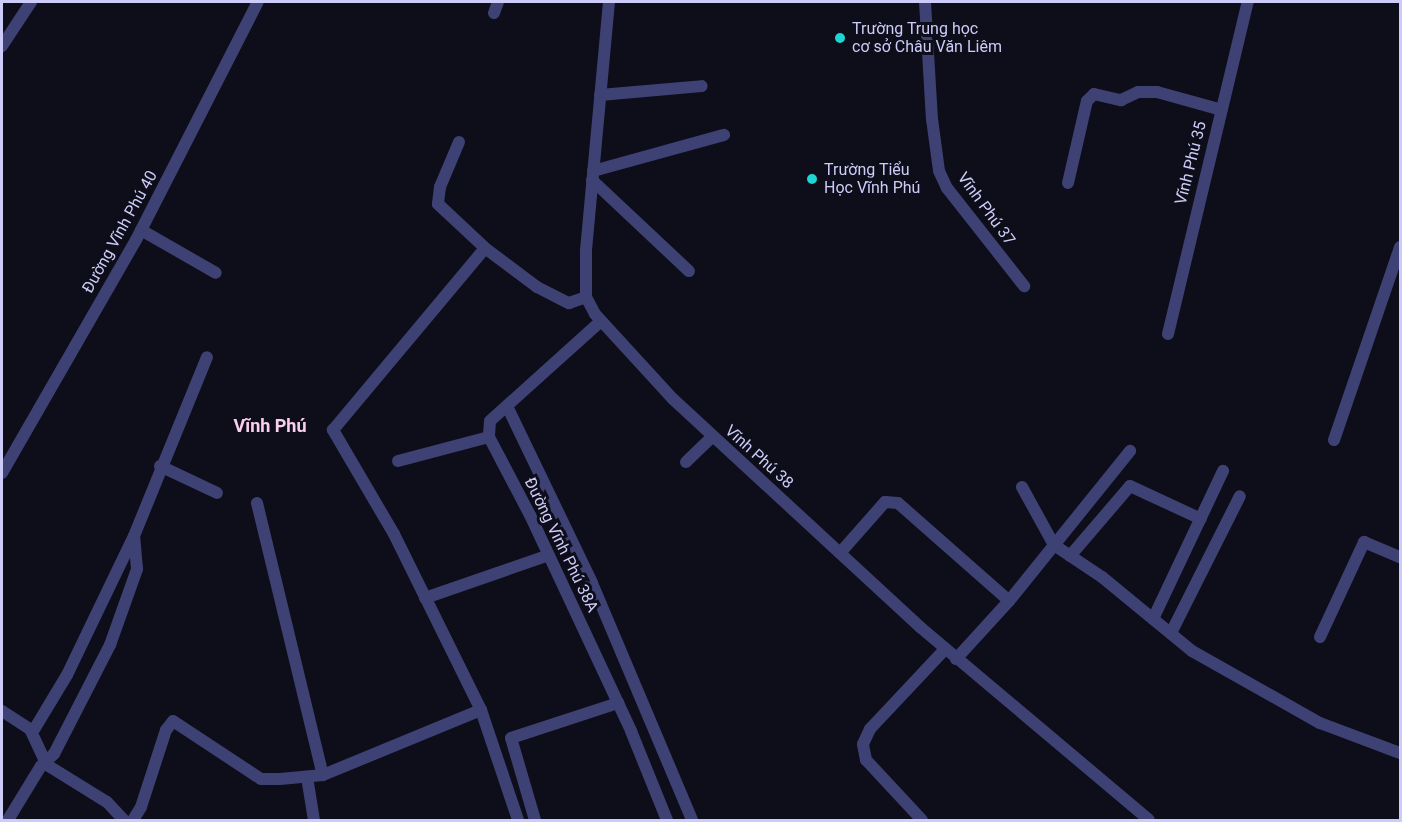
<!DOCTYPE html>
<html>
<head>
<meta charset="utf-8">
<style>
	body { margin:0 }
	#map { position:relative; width:1402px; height:822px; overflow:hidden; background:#0e0d1a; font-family:Roboto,sans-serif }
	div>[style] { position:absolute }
	.minor>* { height:12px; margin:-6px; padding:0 6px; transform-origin:6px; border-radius:6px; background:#3e4173 }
	.dots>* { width:16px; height:16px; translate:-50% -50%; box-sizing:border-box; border:3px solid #0e0d1a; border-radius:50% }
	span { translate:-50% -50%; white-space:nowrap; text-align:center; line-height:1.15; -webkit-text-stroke:6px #0e0d1a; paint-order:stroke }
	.poi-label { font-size:16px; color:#cdccf8 }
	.left { translate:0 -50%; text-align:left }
	.street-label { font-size:16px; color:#cdccf8 }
	.neighbourhood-label { font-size:18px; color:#f9ceee; font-weight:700 }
	.frame { position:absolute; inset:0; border:3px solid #cdccf8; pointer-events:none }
</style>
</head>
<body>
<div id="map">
	<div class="minor">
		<i style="left:609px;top:2px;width:250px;rotate:95.3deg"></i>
		<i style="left:586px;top:251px;width:46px;rotate:90deg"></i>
		<i style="left:586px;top:297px;width:19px;rotate:62deg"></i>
		<i style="left:595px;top:314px;width:115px;rotate:47.5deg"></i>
		<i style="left:673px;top:399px;width:336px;rotate:42.7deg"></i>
		<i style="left:920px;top:627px;width:299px;rotate:40.1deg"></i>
		<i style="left:925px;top:2px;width:117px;rotate:86.6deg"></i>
		<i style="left:932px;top:119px;width:52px;rotate:82.3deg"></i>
		<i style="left:939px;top:171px;width:19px;rotate:65deg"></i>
		<i style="left:947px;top:188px;width:125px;rotate:51.8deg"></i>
		<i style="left:494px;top:13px;width:12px;rotate:-70deg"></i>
		<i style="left:2px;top:46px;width:53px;rotate:-56.6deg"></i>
		<i style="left:600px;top:95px;width:102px;rotate:-5deg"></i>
		<i style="left:459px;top:142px;width:49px;rotate:112.9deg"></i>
		<i style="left:440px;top:187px;width:17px;rotate:97deg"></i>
		<i style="left:438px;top:204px;width:64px;rotate:43.1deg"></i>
		<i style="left:593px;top:171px;width:136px;rotate:-15.4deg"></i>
		<i style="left:592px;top:180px;width:133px;rotate:43.2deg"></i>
		<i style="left:1068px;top:183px;width:84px;rotate:-77deg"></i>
		<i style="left:1087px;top:101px;width:10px;rotate:-45deg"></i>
		<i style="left:1094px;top:94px;width:28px;rotate:13deg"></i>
		<i style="left:1121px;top:100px;width:19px;rotate:-25deg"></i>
		<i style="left:1138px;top:92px;width:19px"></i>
		<i style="left:1157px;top:92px;width:67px;rotate:15.5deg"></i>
		<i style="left:141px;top:230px;width:86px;rotate:29.8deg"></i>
		<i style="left:601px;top:321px;width:149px;rotate:138deg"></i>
		<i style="left:490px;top:421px;width:16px;rotate:94deg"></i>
		<i style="left:489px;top:437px;width:88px;rotate:62.3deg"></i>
		<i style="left:530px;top:515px;width:238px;rotate:64.9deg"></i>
		<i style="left:631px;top:731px;width:96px;rotate:68deg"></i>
		<i style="left:1168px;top:334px;width:342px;rotate:-76.5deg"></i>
		<i style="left:507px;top:406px;width:196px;rotate:64.3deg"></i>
		<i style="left:592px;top:583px;width:257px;rotate:67.1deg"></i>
		<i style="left:1334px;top:440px;width:204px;rotate:-71.1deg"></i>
		<i style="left:398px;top:461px;width:94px;rotate:-14.8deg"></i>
		<i style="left:686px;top:462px;width:36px;rotate:-44deg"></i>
		<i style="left:160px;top:466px;width:63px;rotate:25.3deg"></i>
		<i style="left:2px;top:473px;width:269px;rotate:-60.1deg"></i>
		<i style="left:136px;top:240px;width:267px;rotate:-62.9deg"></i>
		<i style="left:1022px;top:487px;width:66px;rotate:61.1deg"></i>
		<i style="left:1054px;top:545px;width:58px;rotate:33.7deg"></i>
		<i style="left:1102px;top:577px;width:117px;rotate:39.4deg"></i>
		<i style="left:1192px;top:651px;width:147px;rotate:29.4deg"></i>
		<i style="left:1320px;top:723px;width:85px;rotate:20.6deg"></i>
		<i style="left:257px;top:503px;width:280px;rotate:76.4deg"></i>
		<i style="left:840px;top:553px;width:68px;rotate:-48.6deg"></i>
		<i style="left:885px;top:502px;width:13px;rotate:4deg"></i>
		<i style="left:898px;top:503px;width:148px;rotate:41.4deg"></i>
		<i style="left:1009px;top:601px;width:193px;rotate:-51.1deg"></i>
		<i style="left:1070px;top:556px;width:92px;rotate:-49.4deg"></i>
		<i style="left:1130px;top:486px;width:78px;rotate:24.9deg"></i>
		<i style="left:425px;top:598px;width:131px;rotate:-19.1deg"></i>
		<i style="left:1153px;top:619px;width:164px;rotate:-64.7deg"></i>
		<i style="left:1171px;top:633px;width:153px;rotate:-63.3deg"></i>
		<i style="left:1320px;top:637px;width:105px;rotate:-65.1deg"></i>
		<i style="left:1364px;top:542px;width:39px;rotate:23deg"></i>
		<i style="left:956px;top:659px;width:79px;rotate:-47.6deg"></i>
		<i style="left:481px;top:710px;width:196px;rotate:-116.3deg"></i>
		<i style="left:394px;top:534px;width:121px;rotate:-120.4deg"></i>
		<i style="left:333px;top:430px;width:237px;rotate:-50.1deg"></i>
		<i style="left:485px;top:248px;width:65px;rotate:36.9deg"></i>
		<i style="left:537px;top:287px;width:36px;rotate:27deg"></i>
		<i style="left:569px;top:303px;width:18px;rotate:-19deg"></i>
		<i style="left:2px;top:711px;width:33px;rotate:33deg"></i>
		<i style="left:30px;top:729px;width:5px;rotate:-11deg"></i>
		<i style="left:35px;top:728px;width:62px;rotate:-58.9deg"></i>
		<i style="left:67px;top:675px;width:154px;rotate:-64.3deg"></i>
		<i style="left:134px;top:536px;width:193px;rotate:-67.8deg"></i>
		<i style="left:30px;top:729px;width:40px;rotate:65deg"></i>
		<i style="left:47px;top:765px;width:70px;rotate:31.7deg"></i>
		<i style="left:107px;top:802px;width:25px;rotate:47deg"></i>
		<i style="left:307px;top:777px;width:44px;rotate:80.8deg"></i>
		<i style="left:8px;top:820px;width:63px;rotate:-58.6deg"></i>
		<i style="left:41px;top:766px;width:18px;rotate:-43deg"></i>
		<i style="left:54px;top:754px;width:123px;rotate:-62.8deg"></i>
		<i style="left:110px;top:645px;width:81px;rotate:-70.4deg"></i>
		<i style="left:137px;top:569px;width:33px;rotate:-95deg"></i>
		<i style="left:133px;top:820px;width:15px;rotate:-58deg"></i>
		<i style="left:141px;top:807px;width:81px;rotate:-72deg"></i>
		<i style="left:166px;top:730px;width:11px;rotate:-52deg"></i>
		<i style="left:173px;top:721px;width:105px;rotate:33.4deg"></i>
		<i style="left:261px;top:779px;width:19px"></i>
		<i style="left:280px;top:779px;width:43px;rotate:-5.3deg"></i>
		<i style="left:323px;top:775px;width:171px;rotate:-22.4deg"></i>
		<i style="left:481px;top:710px;width:116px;rotate:71.4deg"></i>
		<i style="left:535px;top:820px;width:85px;rotate:-106.3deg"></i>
		<i style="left:511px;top:738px;width:113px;rotate:-18.1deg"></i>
		<i style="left:922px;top:820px;width:82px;rotate:-133deg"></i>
		<i style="left:866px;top:760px;width:16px;rotate:-101deg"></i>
		<i style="left:863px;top:744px;width:17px;rotate:-65deg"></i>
		<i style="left:870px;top:729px;width:110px;rotate:-46.8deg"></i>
	</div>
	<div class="dots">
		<i style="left:840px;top:38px;background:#1cd5d4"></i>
		<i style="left:812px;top:179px;background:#1cd5d4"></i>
	</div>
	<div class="poi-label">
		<span class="left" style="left:852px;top:38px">Trường Trung học<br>cơ sở Châu Văn Liêm</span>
		<span class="left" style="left:824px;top:179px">Trường Tiểu<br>Học Vĩnh Phú</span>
	</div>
	<div class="street-label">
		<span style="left:1191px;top:163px;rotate:-76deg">Vĩnh Phú 35</span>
		<span style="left:986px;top:209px;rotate:54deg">Vĩnh Phú 37</span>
		<span style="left:120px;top:232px;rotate:-61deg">Đường Vĩnh Phú 40</span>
		<span style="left:759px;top:457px;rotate:42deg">Vĩnh Phú 38</span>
		<span style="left:561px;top:545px;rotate:64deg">Đường Vĩnh Phú 38A</span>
	</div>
	<div class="neighbourhood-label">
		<span style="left:270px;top:426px">Vĩnh Phú</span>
	</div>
	<div class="frame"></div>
</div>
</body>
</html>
